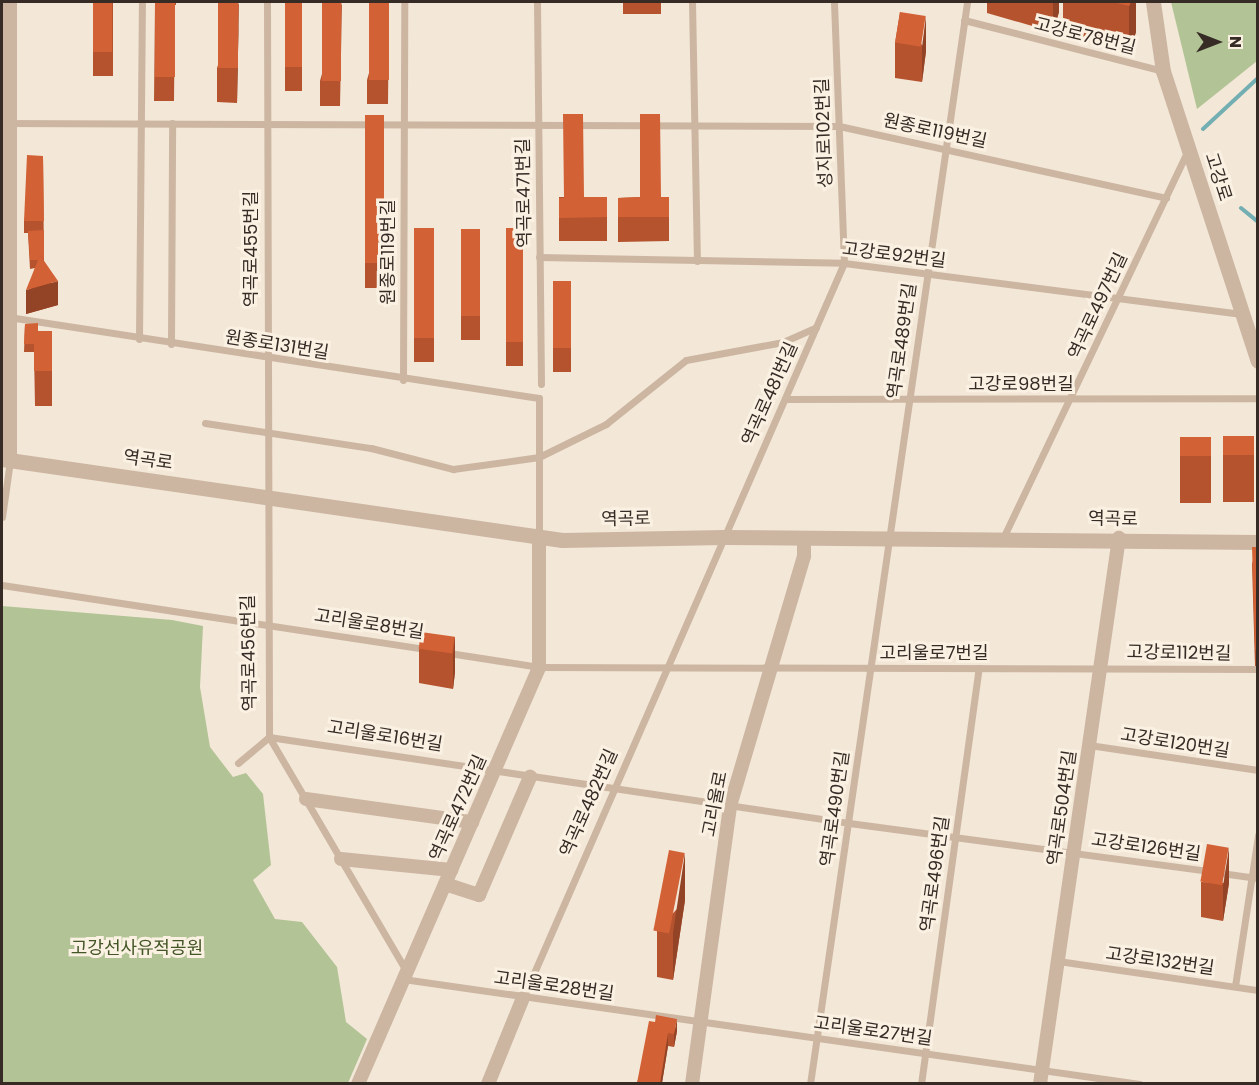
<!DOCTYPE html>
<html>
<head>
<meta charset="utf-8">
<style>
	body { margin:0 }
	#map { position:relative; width:1259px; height:1085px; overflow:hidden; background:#f3e7d7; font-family:Poppins,"Noto Sans KR",sans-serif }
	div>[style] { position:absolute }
	.green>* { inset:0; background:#b2c396 }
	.stream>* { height:4px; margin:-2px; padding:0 2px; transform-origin:2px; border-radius:2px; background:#73aeb3 }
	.service>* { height:7px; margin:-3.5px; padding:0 3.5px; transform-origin:3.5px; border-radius:3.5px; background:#ccb6a2 }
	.minor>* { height:14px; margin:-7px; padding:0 7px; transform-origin:7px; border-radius:7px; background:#ccb6a2 }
	.tertiary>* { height:15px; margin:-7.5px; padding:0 7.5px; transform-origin:7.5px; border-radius:7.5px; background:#ccb6a2 }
	.wall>* { inset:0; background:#b5532e; transform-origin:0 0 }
	.shaded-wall>* { inset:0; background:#934426 }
	.building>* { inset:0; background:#d26136; transform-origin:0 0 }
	span { translate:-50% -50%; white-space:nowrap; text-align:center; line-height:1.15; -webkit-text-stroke:6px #fbf1e3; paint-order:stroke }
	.street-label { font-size:18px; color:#362b25 }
	.park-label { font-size:18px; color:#435626 }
	.frame { position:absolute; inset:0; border:3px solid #362b25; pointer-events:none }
	.north { position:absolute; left:1187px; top:12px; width:60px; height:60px; -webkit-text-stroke:4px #fbf1e3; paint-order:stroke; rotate:90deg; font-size:16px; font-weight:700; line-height:24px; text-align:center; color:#362b25 }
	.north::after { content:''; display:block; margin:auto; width:21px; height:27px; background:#362b25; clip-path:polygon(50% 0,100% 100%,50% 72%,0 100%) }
</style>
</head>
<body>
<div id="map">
	<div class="green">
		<i style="clip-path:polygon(1171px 2px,1257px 2px,1257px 61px,1197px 109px)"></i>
		<i style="clip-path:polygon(2px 606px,172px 620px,203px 626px,200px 687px,210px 747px,233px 777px,246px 773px,263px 794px,271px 865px,253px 880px,275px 919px,302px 922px,337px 967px,346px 1022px,367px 1039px,348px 1083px,2px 1083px)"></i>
	</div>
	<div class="stream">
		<i style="left:1203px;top:129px;width:75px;rotate:-42.8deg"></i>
		<i style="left:1241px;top:208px;width:22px;rotate:39deg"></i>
	</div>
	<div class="service">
		<i style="left:267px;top:2px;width:735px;rotate:89.84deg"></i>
		<i style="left:269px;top:737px;width:273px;rotate:59.6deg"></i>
		<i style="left:537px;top:2px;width:382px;rotate:89.4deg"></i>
		<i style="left:692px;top:2px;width:259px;rotate:88.9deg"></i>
		<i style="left:964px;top:20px;width:205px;rotate:14.4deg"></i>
		<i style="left:2px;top:123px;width:837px;rotate:0.21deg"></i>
		<i style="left:839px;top:126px;width:335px;rotate:12.4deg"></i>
		<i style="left:539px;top:257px;width:305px;rotate:1.1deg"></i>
		<i style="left:844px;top:263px;width:401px;rotate:7.3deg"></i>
		<i style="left:2px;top:316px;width:543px;rotate:8.68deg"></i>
		<i style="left:539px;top:398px;width:139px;rotate:90deg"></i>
		<i style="left:139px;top:339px;width:337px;rotate:-89.5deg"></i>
		<i style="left:171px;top:344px;width:221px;rotate:-89.7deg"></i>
		<i style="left:403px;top:380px;width:378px;rotate:-89.8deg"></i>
		<i style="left:785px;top:399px;width:473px;rotate:-0.1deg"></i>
		<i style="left:205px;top:423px;width:168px;rotate:8.6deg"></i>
		<i style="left:371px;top:448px;width:85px;rotate:14.4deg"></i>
		<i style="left:453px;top:469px;width:87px;rotate:-7.9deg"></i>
		<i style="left:539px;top:457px;width:75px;rotate:-26.2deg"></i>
		<i style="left:606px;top:424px;width:102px;rotate:-38.7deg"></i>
		<i style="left:686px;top:360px;width:99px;rotate:-10.5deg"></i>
		<i style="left:783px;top:342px;width:36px;rotate:-24deg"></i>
		<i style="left:2px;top:517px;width:57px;rotate:-81.9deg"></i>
		<i style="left:1003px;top:538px;width:427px;rotate:-64.5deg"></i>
		<i style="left:2px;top:585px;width:429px;rotate:8.6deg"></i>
		<i style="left:449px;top:653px;width:91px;rotate:8.8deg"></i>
		<i style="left:539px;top:667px;width:719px;rotate:0.16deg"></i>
		<i style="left:1089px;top:745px;width:171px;rotate:8.4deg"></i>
		<i style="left:238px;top:763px;width:40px;rotate:-40deg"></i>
		<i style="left:269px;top:737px;width:586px;rotate:8.43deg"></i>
		<i style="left:849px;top:823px;width:364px;rotate:7.6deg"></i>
		<i style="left:1221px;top:873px;width:37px;rotate:8deg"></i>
		<i style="left:1058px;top:961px;width:202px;rotate:8.3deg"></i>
		<i style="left:403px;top:979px;width:744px;rotate:8.11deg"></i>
		<i style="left:1235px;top:986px;width:153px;rotate:-81.3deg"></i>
		<i style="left:523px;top:998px;width:802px;rotate:-66.41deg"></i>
		<i style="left:844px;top:263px;width:261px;rotate:-92.2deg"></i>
		<i style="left:810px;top:1084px;width:1093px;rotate:-81.74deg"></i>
		<i style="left:921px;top:1084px;width:420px;rotate:-82.1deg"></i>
	</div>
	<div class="minor">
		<i style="left:10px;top:461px;width:459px;rotate:-90deg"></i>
		<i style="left:306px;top:799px;width:168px;rotate:7.9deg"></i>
		<i style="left:341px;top:859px;width:111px;rotate:5.7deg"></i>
		<i style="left:445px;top:884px;width:36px;rotate:18deg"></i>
		<i style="left:479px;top:895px;width:129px;rotate:-66.6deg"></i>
		<i style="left:358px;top:1084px;width:455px;rotate:-66.5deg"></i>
		<i style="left:539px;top:667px;width:130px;rotate:-90deg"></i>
		<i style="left:488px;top:1084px;width:93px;rotate:-67.9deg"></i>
		<i style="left:692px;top:1084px;width:281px;rotate:-82.2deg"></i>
		<i style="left:730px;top:806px;width:261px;rotate:-73.5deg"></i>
		<i style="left:804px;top:556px;width:18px;rotate:-90deg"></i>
		<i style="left:1040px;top:1084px;width:552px;rotate:-81.77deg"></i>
	</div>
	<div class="tertiary">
		<i style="left:1153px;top:2px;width:70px;rotate:81.8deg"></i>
		<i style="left:1163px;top:71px;width:305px;rotate:71.9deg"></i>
		<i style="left:2px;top:459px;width:566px;rotate:8.23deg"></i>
		<i style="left:562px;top:540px;width:162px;rotate:-1.1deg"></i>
		<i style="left:724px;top:537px;width:534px;rotate:0.54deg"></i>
	</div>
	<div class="wall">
		<i style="left:93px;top:2px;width:20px;height:74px"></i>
		<i style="clip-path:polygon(155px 2px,176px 2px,176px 5px,175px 5px,174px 101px,154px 101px)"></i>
		<i style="clip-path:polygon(239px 2px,237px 103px,217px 102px,217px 68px)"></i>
		<i style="left:285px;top:2px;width:17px;height:89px"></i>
		<i style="clip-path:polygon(342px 2px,340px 106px,320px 106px,320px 81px)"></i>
		<i style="clip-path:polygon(389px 2px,388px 104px,367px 104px,367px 80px)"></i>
		<i style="left:623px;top:2px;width:38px;height:12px"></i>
		<i style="clip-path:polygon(987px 2px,1059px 2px,1059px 12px,1053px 32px,987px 13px)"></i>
		<i style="clip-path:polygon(1063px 2px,1136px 2px,1136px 32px,1129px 53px,1063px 34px)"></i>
		<i style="clip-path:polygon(900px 12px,926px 51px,922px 82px,895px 78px,895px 43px)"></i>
		<i style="left:365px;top:115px;width:19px;height:173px"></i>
		<i style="clip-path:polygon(43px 156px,44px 261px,58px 305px,26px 314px,35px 268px,30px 269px,28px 233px,24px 233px,24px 221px)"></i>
		<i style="left:607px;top:197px;width:44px;height:48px;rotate:90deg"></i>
		<i style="clip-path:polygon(640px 197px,669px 197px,669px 241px,618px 242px,618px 198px)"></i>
		<i style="left:414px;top:228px;width:20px;height:134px"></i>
		<i style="left:506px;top:228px;width:17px;height:138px"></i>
		<i style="left:461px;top:229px;width:19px;height:111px"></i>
		<i style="left:553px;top:281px;width:18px;height:91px"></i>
		<i style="clip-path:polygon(25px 324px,38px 332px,52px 331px,52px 406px,35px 406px,34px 352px,24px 352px)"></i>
		<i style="left:1223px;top:436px;width:31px;height:66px"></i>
		<i style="left:1180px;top:437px;width:31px;height:66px"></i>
		<i style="clip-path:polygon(1257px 547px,1257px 666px,1255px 666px,1252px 564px)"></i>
		<i style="clip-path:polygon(455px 637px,455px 672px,453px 689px,419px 683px,419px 649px)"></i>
		<i style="clip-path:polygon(1201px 882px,1229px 883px,1223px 921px,1201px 917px)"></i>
		<i style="clip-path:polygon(685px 900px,673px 980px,657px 977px,657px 931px)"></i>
		<i style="clip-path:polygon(655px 1022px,677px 1031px,674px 1047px,668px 1046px,662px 1083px,637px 1083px)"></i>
	</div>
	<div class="shaded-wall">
		<i style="clip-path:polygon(239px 2px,237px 103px,237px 68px)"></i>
		<i style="clip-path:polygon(1053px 2px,1059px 2px,1059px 12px,1053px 32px)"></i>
		<i style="clip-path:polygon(1131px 2px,1136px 2px,1136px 32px,1129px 53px,1129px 6px)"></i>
		<i style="clip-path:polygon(926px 16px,926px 51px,922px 82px,922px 47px)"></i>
		<i style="clip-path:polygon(58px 281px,58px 305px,26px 314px,26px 290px)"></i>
		<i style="clip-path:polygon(455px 637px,455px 672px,453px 689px,453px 654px)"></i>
		<i style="clip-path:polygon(1229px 848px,1229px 883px,1223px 921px,1223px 886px)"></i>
		<i style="clip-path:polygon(685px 853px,685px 900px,673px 980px,673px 933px)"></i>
		<i style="clip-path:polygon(677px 1019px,677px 1031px,674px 1047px,674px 1034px)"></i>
		<i style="clip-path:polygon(668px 1033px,668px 1046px,662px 1083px,660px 1083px)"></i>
	</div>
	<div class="building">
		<i style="left:93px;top:2px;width:19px;height:50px"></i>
		<i style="left:155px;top:2px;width:20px;height:75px"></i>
		<i style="left:218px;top:2px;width:20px;height:66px"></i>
		<i style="left:285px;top:2px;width:17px;height:65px"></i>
		<i style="left:322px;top:2px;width:19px;height:79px"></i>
		<i style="left:369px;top:2px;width:20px;height:78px"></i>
		<i style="clip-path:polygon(1113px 2px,1131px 2px,1129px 6px)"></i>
		<i style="left:900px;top:12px;width:26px;height:31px;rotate:9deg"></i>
		<i style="clip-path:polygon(563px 114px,583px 114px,584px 197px,607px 197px,607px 217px,559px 218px,559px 198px,564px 198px)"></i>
		<i style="clip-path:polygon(640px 114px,660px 114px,661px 197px,669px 197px,669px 217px,618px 217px,618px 198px,640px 197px)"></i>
		<i style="left:365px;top:115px;width:19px;height:148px"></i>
		<i style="clip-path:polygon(27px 155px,43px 156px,44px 221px,24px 221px)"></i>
		<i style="left:414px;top:228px;width:20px;height:110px"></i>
		<i style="left:506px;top:228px;width:17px;height:114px"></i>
		<i style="left:461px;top:229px;width:19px;height:87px"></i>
		<i style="clip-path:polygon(44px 230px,44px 260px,40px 255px,39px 260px,30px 260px,28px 231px)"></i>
		<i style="clip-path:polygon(40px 255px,58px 281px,26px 290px)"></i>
		<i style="left:553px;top:281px;width:18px;height:67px"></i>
		<i style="clip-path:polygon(38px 323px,38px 332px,34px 332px,34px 344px,24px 344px,25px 324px)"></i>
		<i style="left:52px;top:331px;width:40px;height:18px;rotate:90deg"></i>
		<i style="left:1223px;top:436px;width:31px;height:19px"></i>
		<i style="left:1180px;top:437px;width:31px;height:19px"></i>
		<i style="clip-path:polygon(1252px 547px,1257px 547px,1257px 650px,1255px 650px)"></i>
		<i style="left:421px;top:632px;width:34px;height:17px;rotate:8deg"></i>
		<i style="left:1207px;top:844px;width:22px;height:38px;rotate:10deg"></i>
		<i style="left:669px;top:850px;width:16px;height:82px;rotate:11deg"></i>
		<i style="clip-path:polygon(656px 1015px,677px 1019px,674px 1034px,668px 1033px,660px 1083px,637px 1083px,649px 1021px,655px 1022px)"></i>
	</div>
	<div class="street-label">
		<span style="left:1085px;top:36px;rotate:14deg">고강로78번길</span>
		<span style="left:935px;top:131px;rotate:12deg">원종로119번길</span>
		<span style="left:824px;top:133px;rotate:-92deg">성지로102번길</span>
		<span style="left:1218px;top:177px;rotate:72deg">고강로</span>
		<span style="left:524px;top:193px;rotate:-91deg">역곡로471번길</span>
		<span style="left:251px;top:249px;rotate:-90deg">역곡로455번길</span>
		<span style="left:388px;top:252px;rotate:-90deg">원종로119번길</span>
		<span style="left:894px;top:255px;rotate:7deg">고강로92번길</span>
		<span style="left:1098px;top:306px;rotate:-65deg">역곡로497번길</span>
		<span style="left:902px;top:341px;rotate:-82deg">역곡로489번길</span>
		<span style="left:277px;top:345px;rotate:9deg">원종로131번길</span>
		<span style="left:1021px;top:384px">고강로98번길</span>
		<span style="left:770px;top:394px;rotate:-66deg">역곡로481번길</span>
		<span style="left:148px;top:460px;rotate:8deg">역곡로</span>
		<span style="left:626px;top:519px;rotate:-1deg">역곡로</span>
		<span style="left:1113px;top:519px;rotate:1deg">역곡로</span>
		<span style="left:369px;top:624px;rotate:9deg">고리울로8번길</span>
		<span style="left:249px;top:653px;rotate:-91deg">역곡로456번길</span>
		<span style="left:934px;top:653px">고리울로7번길</span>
		<span style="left:1179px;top:653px;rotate:1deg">고강로112번길</span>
		<span style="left:385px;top:736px;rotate:9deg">고리울로16번길</span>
		<span style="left:1175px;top:743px;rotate:9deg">고강로120번길</span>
		<span style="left:589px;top:803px;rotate:-66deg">역곡로482번길</span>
		<span style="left:715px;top:804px;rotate:-79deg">고리울로</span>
		<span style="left:458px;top:808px;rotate:-66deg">역곡로472번길</span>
		<span style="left:1062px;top:808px;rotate:-82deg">역곡로504번길</span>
		<span style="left:835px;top:809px;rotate:-82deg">역곡로490번길</span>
		<span style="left:1146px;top:847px;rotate:8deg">고강로126번길</span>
		<span style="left:935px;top:874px;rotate:-82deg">역곡로496번길</span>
		<span style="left:1160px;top:961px;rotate:8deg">고강로132번길</span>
		<span style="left:554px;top:986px;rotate:8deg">고리울로28번길</span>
		<span style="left:873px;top:1031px;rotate:8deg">고리울로27번길</span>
	</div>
	<div class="park-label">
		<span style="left:137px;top:948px">고강선사유적공원</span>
	</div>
	<div class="frame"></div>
	<div class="north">N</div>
</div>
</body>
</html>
